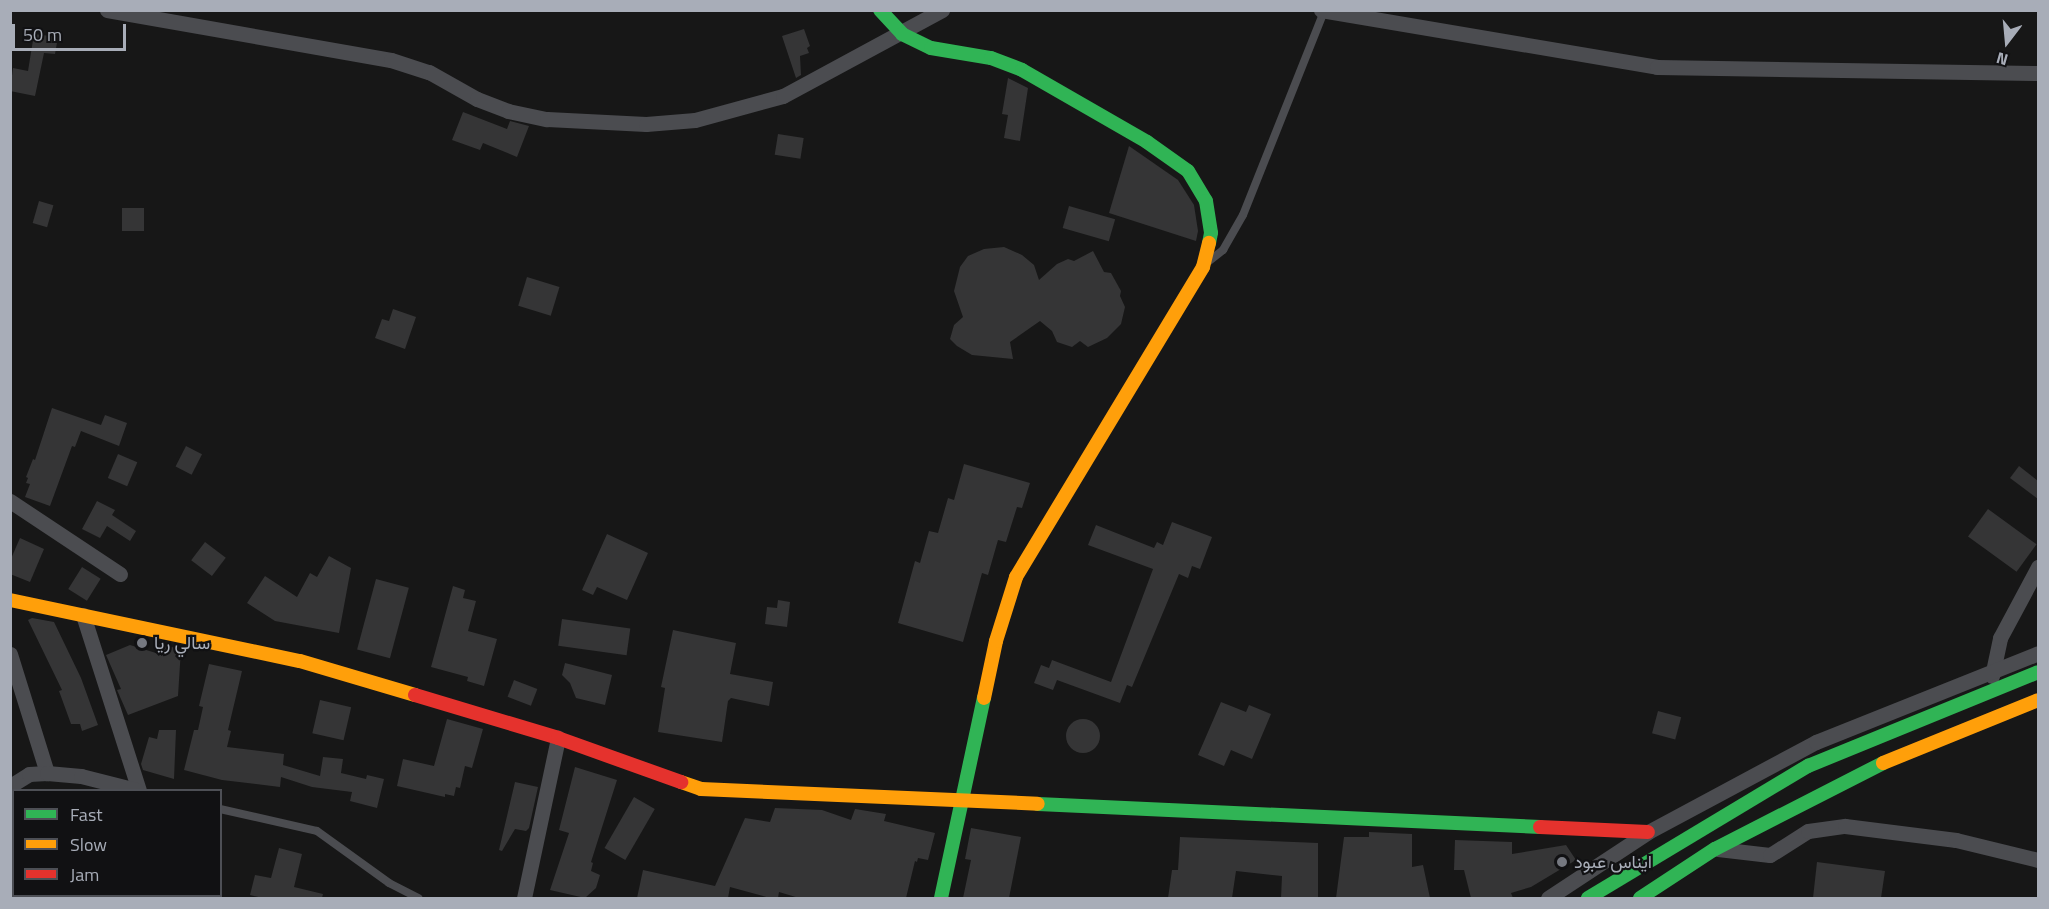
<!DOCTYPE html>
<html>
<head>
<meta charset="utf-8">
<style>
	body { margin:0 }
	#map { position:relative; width:2049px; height:909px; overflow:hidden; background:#171717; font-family:"Titillium Web",Vazirmatn,sans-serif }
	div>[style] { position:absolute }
	.building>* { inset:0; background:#353536; transform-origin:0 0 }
	.round { border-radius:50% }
	.lane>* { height:8px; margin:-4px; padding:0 4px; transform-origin:4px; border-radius:4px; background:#4b4c50 }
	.street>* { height:15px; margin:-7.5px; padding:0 7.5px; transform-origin:7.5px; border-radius:7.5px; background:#4b4c50 }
	.fast>* { height:14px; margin:-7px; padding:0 7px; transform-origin:7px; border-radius:7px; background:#30b455 }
	.slow>* { height:14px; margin:-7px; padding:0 7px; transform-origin:7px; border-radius:7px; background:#ff9f0a }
	.jam>* { height:14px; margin:-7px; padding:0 7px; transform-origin:7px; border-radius:7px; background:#e5322d }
	.dots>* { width:16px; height:16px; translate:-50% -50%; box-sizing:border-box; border:3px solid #111113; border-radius:50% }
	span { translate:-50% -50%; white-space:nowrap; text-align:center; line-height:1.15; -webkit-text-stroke:4.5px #111113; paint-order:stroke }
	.poi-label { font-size:18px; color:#a8adb8 }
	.left { translate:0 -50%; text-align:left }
	.frame { position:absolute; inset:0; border:12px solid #a8adb8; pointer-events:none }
	.legend { position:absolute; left:12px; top:789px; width:210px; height:108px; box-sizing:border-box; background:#111113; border:2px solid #4d4f55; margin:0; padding:8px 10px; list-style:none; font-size:18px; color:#a8adb8 }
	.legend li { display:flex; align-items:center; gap:12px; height:30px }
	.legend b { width:30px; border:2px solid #4d4f55 }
	.north { position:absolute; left:1977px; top:12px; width:60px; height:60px; -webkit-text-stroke:4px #111113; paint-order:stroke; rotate:196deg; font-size:16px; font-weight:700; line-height:24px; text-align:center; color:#a8adb8 }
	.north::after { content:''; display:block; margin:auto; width:21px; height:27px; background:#a8adb8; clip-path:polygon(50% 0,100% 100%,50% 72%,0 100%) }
	.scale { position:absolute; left:12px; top:24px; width:114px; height:27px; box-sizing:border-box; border:3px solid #a8adb8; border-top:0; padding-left:8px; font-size:18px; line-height:21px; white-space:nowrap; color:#a8adb8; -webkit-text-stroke:4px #111113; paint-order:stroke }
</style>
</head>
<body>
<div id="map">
	<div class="building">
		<i style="clip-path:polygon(804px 29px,810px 46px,807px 48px,809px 53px,800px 56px,801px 75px,796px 78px,782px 36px)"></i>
		<i style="clip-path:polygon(34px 34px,58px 37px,55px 54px,44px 53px,35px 96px,10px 91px,13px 68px,28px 71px)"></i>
		<i style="clip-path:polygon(1008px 78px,1028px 88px,1020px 141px,1004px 138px,1008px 115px,1002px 114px)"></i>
		<i style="clip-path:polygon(463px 112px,507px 129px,510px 121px,529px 126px,517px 157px,483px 143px,480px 150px,452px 140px)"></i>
		<i style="left:778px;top:134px;width:26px;height:21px;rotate:9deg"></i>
		<i style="clip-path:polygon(1129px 146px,1178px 180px,1194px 205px,1198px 231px,1196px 241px,1109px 213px)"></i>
		<i style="left:39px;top:201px;width:15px;height:23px;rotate:16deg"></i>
		<i style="left:1069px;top:206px;width:48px;height:23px;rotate:16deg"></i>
		<i style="left:122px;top:208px;width:22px;height:23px"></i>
		<i style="clip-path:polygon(1004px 247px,1022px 255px,1034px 265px,1039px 280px,1057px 264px,1068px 259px,1074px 261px,1093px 251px,1104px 272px,1111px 273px,1121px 291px,1120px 296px,1125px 307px,1121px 324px,1107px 338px,1088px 347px,1080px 341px,1072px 347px,1057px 342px,1052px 331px,1040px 321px,1010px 342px,1013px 359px,972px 355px,957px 346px,950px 339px,954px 325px,963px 317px,954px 291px,960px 267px,968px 256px,984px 249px)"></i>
		<i style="left:527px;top:277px;width:34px;height:30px;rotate:17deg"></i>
		<i style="clip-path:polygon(393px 309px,416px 317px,405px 349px,375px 338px,382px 319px,389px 321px)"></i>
		<i style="clip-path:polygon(52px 408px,101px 425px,105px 415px,127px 423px,119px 446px,81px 431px,75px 447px,72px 446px,50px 506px,25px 497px,30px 484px,26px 483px,28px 478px,26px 477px,33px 459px,35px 460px)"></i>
		<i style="left:186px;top:446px;width:18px;height:23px;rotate:27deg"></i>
		<i style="left:118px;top:454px;width:21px;height:26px;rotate:23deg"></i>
		<i style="clip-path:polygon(964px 464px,1030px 483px,1022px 508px,1017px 507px,1006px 542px,998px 540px,988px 575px,982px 573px,963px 642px,898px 623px,915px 561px,920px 563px,929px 531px,938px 533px,948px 498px,954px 500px)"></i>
		<i style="clip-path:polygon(2019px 466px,2038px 481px,2038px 499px,2010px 478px)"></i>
		<i style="clip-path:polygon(97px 501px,115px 510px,112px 515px,136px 531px,130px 541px,107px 526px,100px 538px,82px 529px)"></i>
		<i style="left:1988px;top:509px;width:60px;height:34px;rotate:36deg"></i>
		<i style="clip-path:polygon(1172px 522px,1212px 537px,1200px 569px,1192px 566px,1188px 578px,1179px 574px,1132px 687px,1127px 685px,1120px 703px,1057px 680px,1053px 690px,1034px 683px,1041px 665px,1049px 668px,1052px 660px,1111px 682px,1153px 569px,1088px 545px,1096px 525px,1154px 548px,1157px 542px,1163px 545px)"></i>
		<i style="clip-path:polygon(607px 534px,648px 553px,627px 600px,597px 587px,593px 595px,582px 590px)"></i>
		<i style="clip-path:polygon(20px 538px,44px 549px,30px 582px,10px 574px,10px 561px)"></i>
		<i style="left:205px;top:542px;width:26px;height:23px;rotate:37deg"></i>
		<i style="clip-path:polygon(329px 556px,351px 568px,339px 633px,275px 621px,247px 603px,265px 576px,297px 597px,310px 573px,317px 577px)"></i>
		<i style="left:82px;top:567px;width:22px;height:26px;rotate:32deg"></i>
		<i style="left:376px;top:579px;width:34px;height:73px;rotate:15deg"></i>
		<i style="clip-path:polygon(453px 586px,465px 590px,463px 598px,476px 601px,468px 631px,497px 639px,484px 686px,467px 681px,468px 677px,431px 667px)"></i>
		<i style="clip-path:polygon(778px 600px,790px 602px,787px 627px,765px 624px,767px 607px,777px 608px)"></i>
		<i style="clip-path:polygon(32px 618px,54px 622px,81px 678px,98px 725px,82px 731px,80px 724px,71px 724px,59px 691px,62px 690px,28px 620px)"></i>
		<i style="left:562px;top:619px;width:69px;height:27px;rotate:8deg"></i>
		<i style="clip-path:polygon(673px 630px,736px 643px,730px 674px,773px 682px,769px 706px,731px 698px,728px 701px,722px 742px,658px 732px,665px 688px,661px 687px)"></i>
		<i style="clip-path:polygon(157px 644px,181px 649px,178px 696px,128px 715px,117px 690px,121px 689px,106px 655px,130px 645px,156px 653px)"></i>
		<i style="clip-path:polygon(565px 663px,612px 675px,605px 705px,576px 698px,570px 683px,562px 675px)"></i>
		<i style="clip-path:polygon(209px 664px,242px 671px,228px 730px,231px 731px,227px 747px,284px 754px,283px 765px,320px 776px,323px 757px,343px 759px,341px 773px,366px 779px,367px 775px,384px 779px,377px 808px,350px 801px,352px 792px,312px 787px,281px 777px,280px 787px,222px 780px,184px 770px,194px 730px,198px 730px,203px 707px,199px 706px)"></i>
		<i style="left:514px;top:680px;width:25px;height:18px;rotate:21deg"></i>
		<i style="left:320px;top:700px;width:32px;height:34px;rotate:13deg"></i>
		<i style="clip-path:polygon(1221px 702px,1246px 712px,1249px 705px,1271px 714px,1252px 759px,1231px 750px,1224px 766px,1198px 755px)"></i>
		<i style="left:1658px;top:711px;width:24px;height:23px;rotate:15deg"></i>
		<i class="round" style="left:1066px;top:719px;width:34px;height:34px"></i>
		<i style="clip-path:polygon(447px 719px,483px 729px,472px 768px,465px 766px,460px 788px,456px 787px,454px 796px,445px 794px,445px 797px,397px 786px,403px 759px,434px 766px)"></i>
		<i style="clip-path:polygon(159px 730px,176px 730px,174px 779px,143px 770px,141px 764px,149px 737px,157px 739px)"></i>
		<i style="clip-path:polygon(575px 767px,617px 780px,591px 862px,593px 863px,591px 871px,600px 875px,596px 888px,585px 898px,550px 890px,569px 833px,559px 830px)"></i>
		<i style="clip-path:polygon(515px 782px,538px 787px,529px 828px,526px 831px,515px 829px,502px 851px,499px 850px)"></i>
		<i style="left:634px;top:797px;width:24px;height:59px;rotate:30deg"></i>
		<i style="clip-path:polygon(775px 808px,822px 810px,851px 820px,855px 809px,886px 814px,884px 821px,935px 833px,928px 860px,918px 858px,917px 862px,915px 861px,906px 898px,799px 898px,779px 892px,778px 898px,770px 898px,730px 887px,728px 898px,637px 898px,643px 870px,715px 886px,745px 818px,770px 822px)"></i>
		<i style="clip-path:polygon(971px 828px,1021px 837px,1009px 898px,963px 898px,971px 860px,965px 859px)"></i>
		<i style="clip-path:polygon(1369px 832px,1412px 834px,1412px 867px,1423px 865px,1430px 898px,1336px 898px,1344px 837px,1369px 837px)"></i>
		<i style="clip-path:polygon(1180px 837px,1318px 843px,1318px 898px,1281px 898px,1282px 876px,1236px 871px,1232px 898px,1168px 898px,1172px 870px,1178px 870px)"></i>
		<i style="clip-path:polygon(1455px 840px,1512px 842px,1512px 854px,1566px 845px,1576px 860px,1531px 887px,1511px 893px,1513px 898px,1471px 898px,1464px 870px,1454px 870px)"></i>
		<i style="clip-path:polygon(279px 848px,302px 854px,294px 887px,323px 894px,322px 898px,263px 898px,250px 895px,255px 875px,271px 878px)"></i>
		<i style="clip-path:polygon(1817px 862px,1885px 871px,1881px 898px,1813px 898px)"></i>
	</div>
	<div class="lane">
		<i style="left:1209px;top:261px;width:18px;rotate:-38deg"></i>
		<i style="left:1223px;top:250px;width:40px;rotate:-60.3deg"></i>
		<i style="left:1243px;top:215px;width:219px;rotate:-68.3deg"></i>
		<i style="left:220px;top:809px;width:99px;rotate:12.8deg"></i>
		<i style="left:317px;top:831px;width:89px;rotate:35.8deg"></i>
		<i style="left:389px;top:883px;width:33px;rotate:27deg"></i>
	</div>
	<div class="street">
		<i style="left:107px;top:10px;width:288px;rotate:10deg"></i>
		<i style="left:391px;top:60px;width:40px;rotate:18deg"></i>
		<i style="left:429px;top:72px;width:55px;rotate:29.4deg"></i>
		<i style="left:477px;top:99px;width:33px;rotate:21deg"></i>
		<i style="left:508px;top:111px;width:40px;rotate:12deg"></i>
		<i style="left:547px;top:119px;width:99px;rotate:2.9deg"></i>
		<i style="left:646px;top:124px;width:49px;rotate:-4.7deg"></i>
		<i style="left:695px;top:120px;width:91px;rotate:-15.3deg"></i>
		<i style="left:783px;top:96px;width:181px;rotate:-28.4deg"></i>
		<i style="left:1321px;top:10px;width:341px;rotate:9.6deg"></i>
		<i style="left:1657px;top:67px;width:381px;rotate:0.9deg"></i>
		<i style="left:10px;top:501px;width:132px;rotate:33.6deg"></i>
		<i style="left:83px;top:615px;width:184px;rotate:72.3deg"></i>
		<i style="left:10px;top:654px;width:125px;rotate:72.7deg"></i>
		<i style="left:1992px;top:676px;width:39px;rotate:-78deg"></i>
		<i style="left:2000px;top:638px;width:81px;rotate:-61.8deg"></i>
		<i style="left:10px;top:786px;width:22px;rotate:-32deg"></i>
		<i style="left:29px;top:774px;width:18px;rotate:-3deg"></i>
		<i style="left:47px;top:773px;width:34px;rotate:5deg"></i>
		<i style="left:81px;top:776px;width:57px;rotate:14.3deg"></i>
		<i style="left:1718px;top:849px;width:52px;rotate:6.6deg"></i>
		<i style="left:1770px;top:855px;width:45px;rotate:-32.3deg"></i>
		<i style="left:1808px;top:831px;width:37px;rotate:-8deg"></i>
		<i style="left:1845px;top:826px;width:112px;rotate:7.2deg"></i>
		<i style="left:1956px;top:840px;width:84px;rotate:13.7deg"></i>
		<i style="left:176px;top:896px;width:2px;rotate:63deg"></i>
		<i style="left:524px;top:898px;width:164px;rotate:-78deg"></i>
		<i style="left:1548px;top:898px;width:120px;rotate:-33.4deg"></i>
		<i style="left:1648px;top:832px;width:191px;rotate:-28.2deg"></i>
		<i style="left:1816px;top:742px;width:239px;rotate:-21.8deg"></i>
	</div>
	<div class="fast">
		<i style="left:880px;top:10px;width:33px;rotate:47deg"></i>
		<i style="left:902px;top:34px;width:32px;rotate:26deg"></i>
		<i style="left:931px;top:48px;width:61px;rotate:9.5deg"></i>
		<i style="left:991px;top:58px;width:33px;rotate:21deg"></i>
		<i style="left:1022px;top:70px;width:144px;rotate:29.9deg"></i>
		<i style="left:1147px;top:142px;width:50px;rotate:35.3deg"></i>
		<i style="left:1188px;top:171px;width:35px;rotate:59deg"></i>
		<i style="left:1206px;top:201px;width:32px;rotate:81deg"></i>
		<i style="left:1211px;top:233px;width:10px;rotate:101deg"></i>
		<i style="left:1038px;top:804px;width:503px;rotate:2.62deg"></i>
		<i style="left:941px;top:898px;width:205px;rotate:-77.9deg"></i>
		<i style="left:1588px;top:898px;width:257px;rotate:-31deg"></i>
		<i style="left:1808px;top:766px;width:248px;rotate:-22.2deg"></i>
		<i style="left:1640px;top:898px;width:90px;rotate:-33.2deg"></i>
		<i style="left:1715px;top:849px;width:189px;rotate:-27.1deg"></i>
	</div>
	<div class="slow">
		<i style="left:10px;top:600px;width:296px;rotate:11.9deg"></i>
		<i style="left:300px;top:661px;width:120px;rotate:16.5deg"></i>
		<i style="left:984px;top:698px;width:58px;rotate:-78.1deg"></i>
		<i style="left:996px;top:641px;width:67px;rotate:-72.6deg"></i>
		<i style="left:1016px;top:577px;width:362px;rotate:-58.9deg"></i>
		<i style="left:1203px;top:267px;width:25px;rotate:-76deg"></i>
		<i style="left:1883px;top:763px;width:167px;rotate:-22.1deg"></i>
		<i style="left:681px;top:782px;width:21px;rotate:19deg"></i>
		<i style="left:701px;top:789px;width:337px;rotate:2.5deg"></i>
	</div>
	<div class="jam">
		<i style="left:415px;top:695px;width:149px;rotate:16.7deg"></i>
		<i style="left:558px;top:738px;width:131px;rotate:19.7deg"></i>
		<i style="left:1540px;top:827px;width:108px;rotate:2.7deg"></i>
	</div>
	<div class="dots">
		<i style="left:142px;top:643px;background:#757880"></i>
		<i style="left:1562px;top:862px;background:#757880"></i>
	</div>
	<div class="poi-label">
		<span class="left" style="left:154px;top:643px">سالي ريا</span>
		<span class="left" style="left:1574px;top:862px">ايناس عبود</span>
	</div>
	<div class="frame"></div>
	<ul class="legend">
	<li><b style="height:8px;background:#30b455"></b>Fast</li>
	<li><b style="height:8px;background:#ff9f0a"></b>Slow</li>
	<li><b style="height:8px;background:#e5322d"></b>Jam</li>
	</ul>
	<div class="north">N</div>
	<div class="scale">50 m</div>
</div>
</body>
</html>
